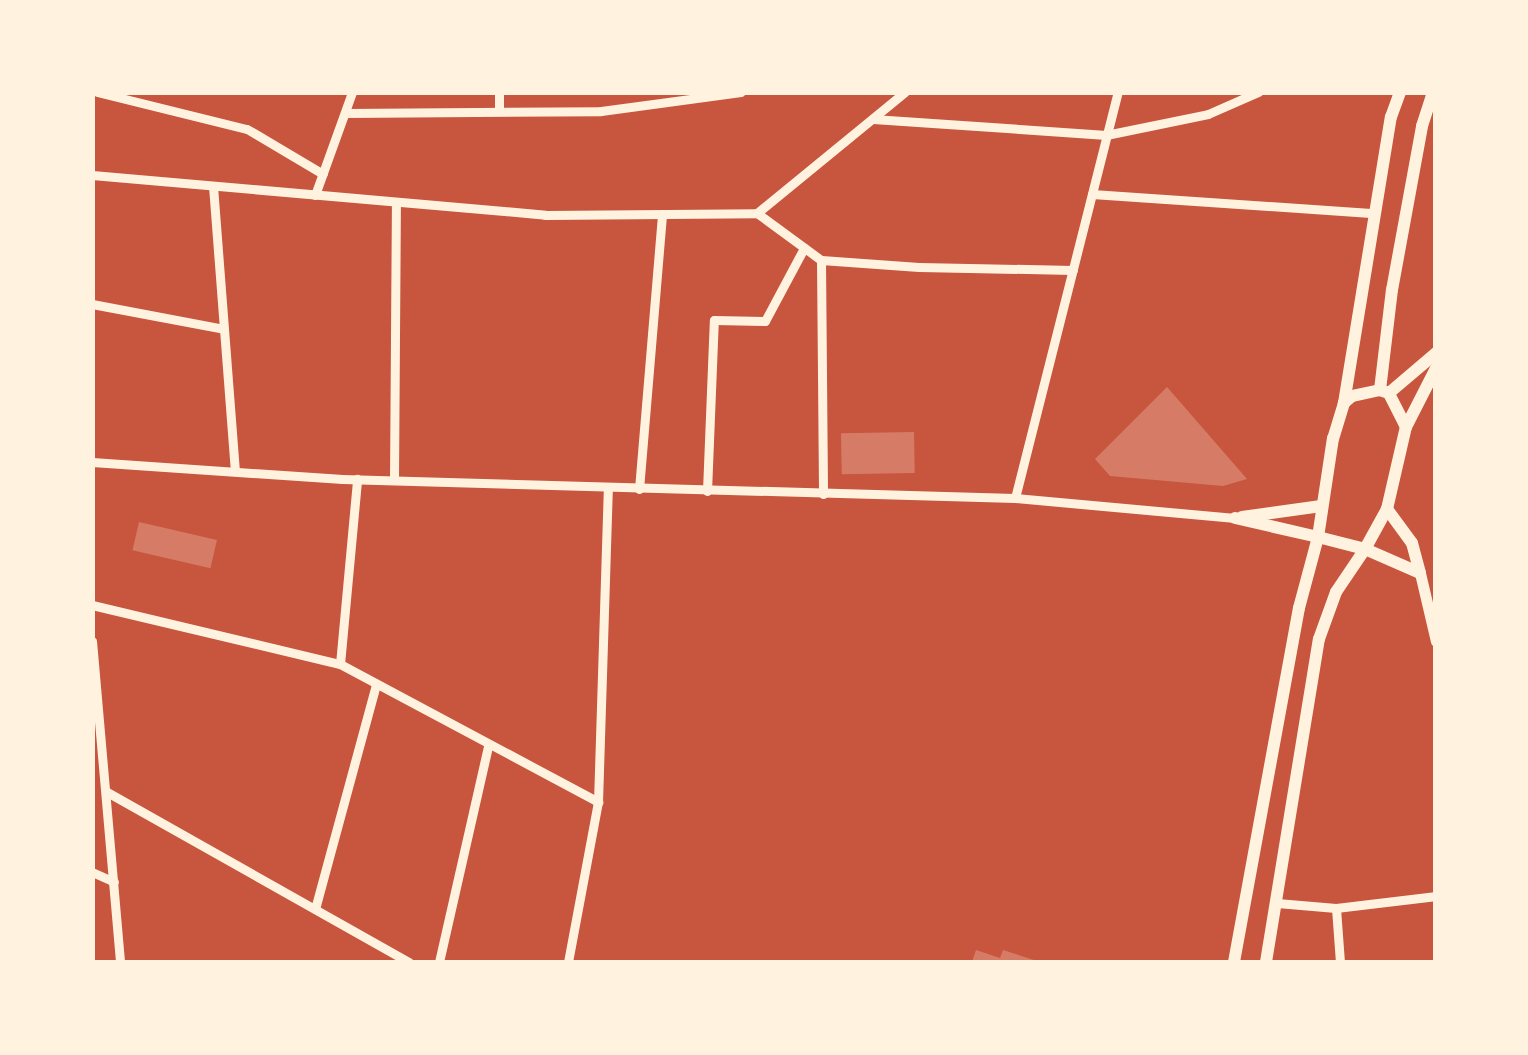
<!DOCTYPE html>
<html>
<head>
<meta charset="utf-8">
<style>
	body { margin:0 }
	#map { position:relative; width:1528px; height:1055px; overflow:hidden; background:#c8553d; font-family:"Nunito Sans",sans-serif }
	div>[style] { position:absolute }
	.building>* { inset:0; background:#d67c66; transform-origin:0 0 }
	.minor>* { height:9px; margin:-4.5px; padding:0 4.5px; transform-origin:4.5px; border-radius:4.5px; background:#fff3e0 }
	.tertiary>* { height:11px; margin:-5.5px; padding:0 5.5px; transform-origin:5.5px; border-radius:5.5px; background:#fff3e0 }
	.secondary>* { height:12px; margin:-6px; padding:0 6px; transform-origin:6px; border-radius:6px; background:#fff3e0 }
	span { translate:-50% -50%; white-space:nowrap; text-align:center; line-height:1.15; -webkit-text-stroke:9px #fff3e0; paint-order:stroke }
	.frame { position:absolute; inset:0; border:95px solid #fff3e0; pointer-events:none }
</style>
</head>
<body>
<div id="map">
	<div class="building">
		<i style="clip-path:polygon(1167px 387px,1214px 441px,1247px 479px,1223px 486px,1110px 476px,1095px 459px)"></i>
		<i style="left:914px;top:432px;width:41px;height:73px;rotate:89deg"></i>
		<i style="left:139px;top:522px;width:80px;height:29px;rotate:13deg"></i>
		<i style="clip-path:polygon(976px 950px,1000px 958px,1003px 950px,1040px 962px,972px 962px)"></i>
	</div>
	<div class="minor">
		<i style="left:97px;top:92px;width:154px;rotate:13.9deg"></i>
		<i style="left:247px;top:129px;width:88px;rotate:30.6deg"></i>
		<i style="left:499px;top:109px;width:17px;rotate:-90deg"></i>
		<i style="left:345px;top:113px;width:256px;rotate:-0.4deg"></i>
		<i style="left:601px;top:111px;width:141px;rotate:-7.7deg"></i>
		<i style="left:873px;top:119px;width:234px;rotate:3.9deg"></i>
		<i style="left:1106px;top:135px;width:104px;rotate:-11.6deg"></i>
		<i style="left:1208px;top:114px;width:55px;rotate:-23.7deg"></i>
		<i style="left:92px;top:175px;width:455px;rotate:5deg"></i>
		<i style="left:545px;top:215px;width:212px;rotate:-0.5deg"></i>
		<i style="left:757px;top:213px;width:191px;rotate:-39.3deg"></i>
		<i style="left:213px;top:186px;width:286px;rotate:85.6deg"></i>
		<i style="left:1092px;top:194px;width:283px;rotate:3.9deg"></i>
		<i style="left:315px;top:195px;width:109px;rotate:-70.2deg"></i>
		<i style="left:757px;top:213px;width:79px;rotate:36.3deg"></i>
		<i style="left:821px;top:260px;width:98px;rotate:4.1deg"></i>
		<i style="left:919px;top:267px;width:154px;rotate:1.1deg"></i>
		<i style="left:821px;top:260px;width:234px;rotate:89.5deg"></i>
		<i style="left:92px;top:304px;width:134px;rotate:10.7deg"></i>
		<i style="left:92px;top:462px;width:251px;rotate:3.9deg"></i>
		<i style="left:342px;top:479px;width:673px;rotate:1.62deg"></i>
		<i style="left:1015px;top:498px;width:221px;rotate:5.2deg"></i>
		<i style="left:394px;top:480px;width:278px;rotate:-89.6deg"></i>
		<i style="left:639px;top:489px;width:276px;rotate:-85.2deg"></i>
		<i style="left:707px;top:491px;width:171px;rotate:-87.7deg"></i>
		<i style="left:714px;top:320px;width:51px;rotate:1.1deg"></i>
		<i style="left:765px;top:321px;width:83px;rotate:-61.9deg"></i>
		<i style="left:1015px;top:498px;width:419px;rotate:-75.8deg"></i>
		<i style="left:92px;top:605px;width:255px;rotate:13.4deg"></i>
		<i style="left:340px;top:664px;width:293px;rotate:28.1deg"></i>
		<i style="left:92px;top:641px;width:322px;rotate:85deg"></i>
		<i style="left:340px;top:664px;width:186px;rotate:-84.7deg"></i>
		<i style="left:107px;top:792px;width:347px;rotate:29.4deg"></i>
		<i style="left:92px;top:872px;width:24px;rotate:24deg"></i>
		<i style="left:1277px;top:903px;width:59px;rotate:4.8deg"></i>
		<i style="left:1336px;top:908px;width:101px;rotate:-6.8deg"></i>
		<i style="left:1336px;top:908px;width:54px;rotate:85.8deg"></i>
		<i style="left:315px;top:909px;width:233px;rotate:-74.8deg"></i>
		<i style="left:439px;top:962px;width:221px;rotate:-77.2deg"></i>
		<i style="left:568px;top:962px;width:163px;rotate:-79.4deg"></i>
		<i style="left:598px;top:802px;width:314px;rotate:-88.2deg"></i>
	</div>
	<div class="tertiary">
		<i style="left:1420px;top:573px;width:70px;rotate:76.8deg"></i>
	</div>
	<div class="secondary">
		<i style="left:1380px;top:390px;width:101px;rotate:-83.2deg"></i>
		<i style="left:1392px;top:290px;width:167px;rotate:-79.6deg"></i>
		<i style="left:1422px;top:126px;width:36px;rotate:-72deg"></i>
		<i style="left:1389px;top:393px;width:62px;rotate:-40.4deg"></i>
		<i style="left:1344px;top:403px;width:290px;rotate:-80.7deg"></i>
		<i style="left:1391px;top:117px;width:27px;rotate:-70deg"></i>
		<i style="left:1406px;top:427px;width:66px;rotate:-63deg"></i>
		<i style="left:1387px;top:509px;width:42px;rotate:53.7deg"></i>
		<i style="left:1412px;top:543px;width:31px;rotate:75deg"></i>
		<i style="left:1242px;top:517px;width:80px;rotate:-7.9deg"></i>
		<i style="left:1234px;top:962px;width:360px;rotate:-79.6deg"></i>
		<i style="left:1299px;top:608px;width:73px;rotate:-75deg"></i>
		<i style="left:1318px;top:537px;width:85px;rotate:-167.1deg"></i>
		<i style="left:1266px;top:962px;width:327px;rotate:-80.7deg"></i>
		<i style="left:1319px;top:639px;width:50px;rotate:-70.1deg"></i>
		<i style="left:1336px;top:592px;width:52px;rotate:-56deg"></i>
		<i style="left:1365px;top:549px;width:46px;rotate:-61.2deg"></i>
		<i style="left:1387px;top:509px;width:84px;rotate:-77deg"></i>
		<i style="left:1406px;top:427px;width:38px;rotate:-117deg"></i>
		<i style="left:1389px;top:393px;width:9px;rotate:-162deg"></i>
		<i style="left:1380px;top:390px;width:29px;rotate:168deg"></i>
		<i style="left:1352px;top:396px;width:11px;rotate:139deg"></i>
		<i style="left:1344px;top:403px;width:37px;rotate:107deg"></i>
		<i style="left:1333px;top:438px;width:100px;rotate:98.6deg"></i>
		<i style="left:1318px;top:537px;width:49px;rotate:14.3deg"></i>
		<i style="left:1365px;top:549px;width:60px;rotate:23.6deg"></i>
	</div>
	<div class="frame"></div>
</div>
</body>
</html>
